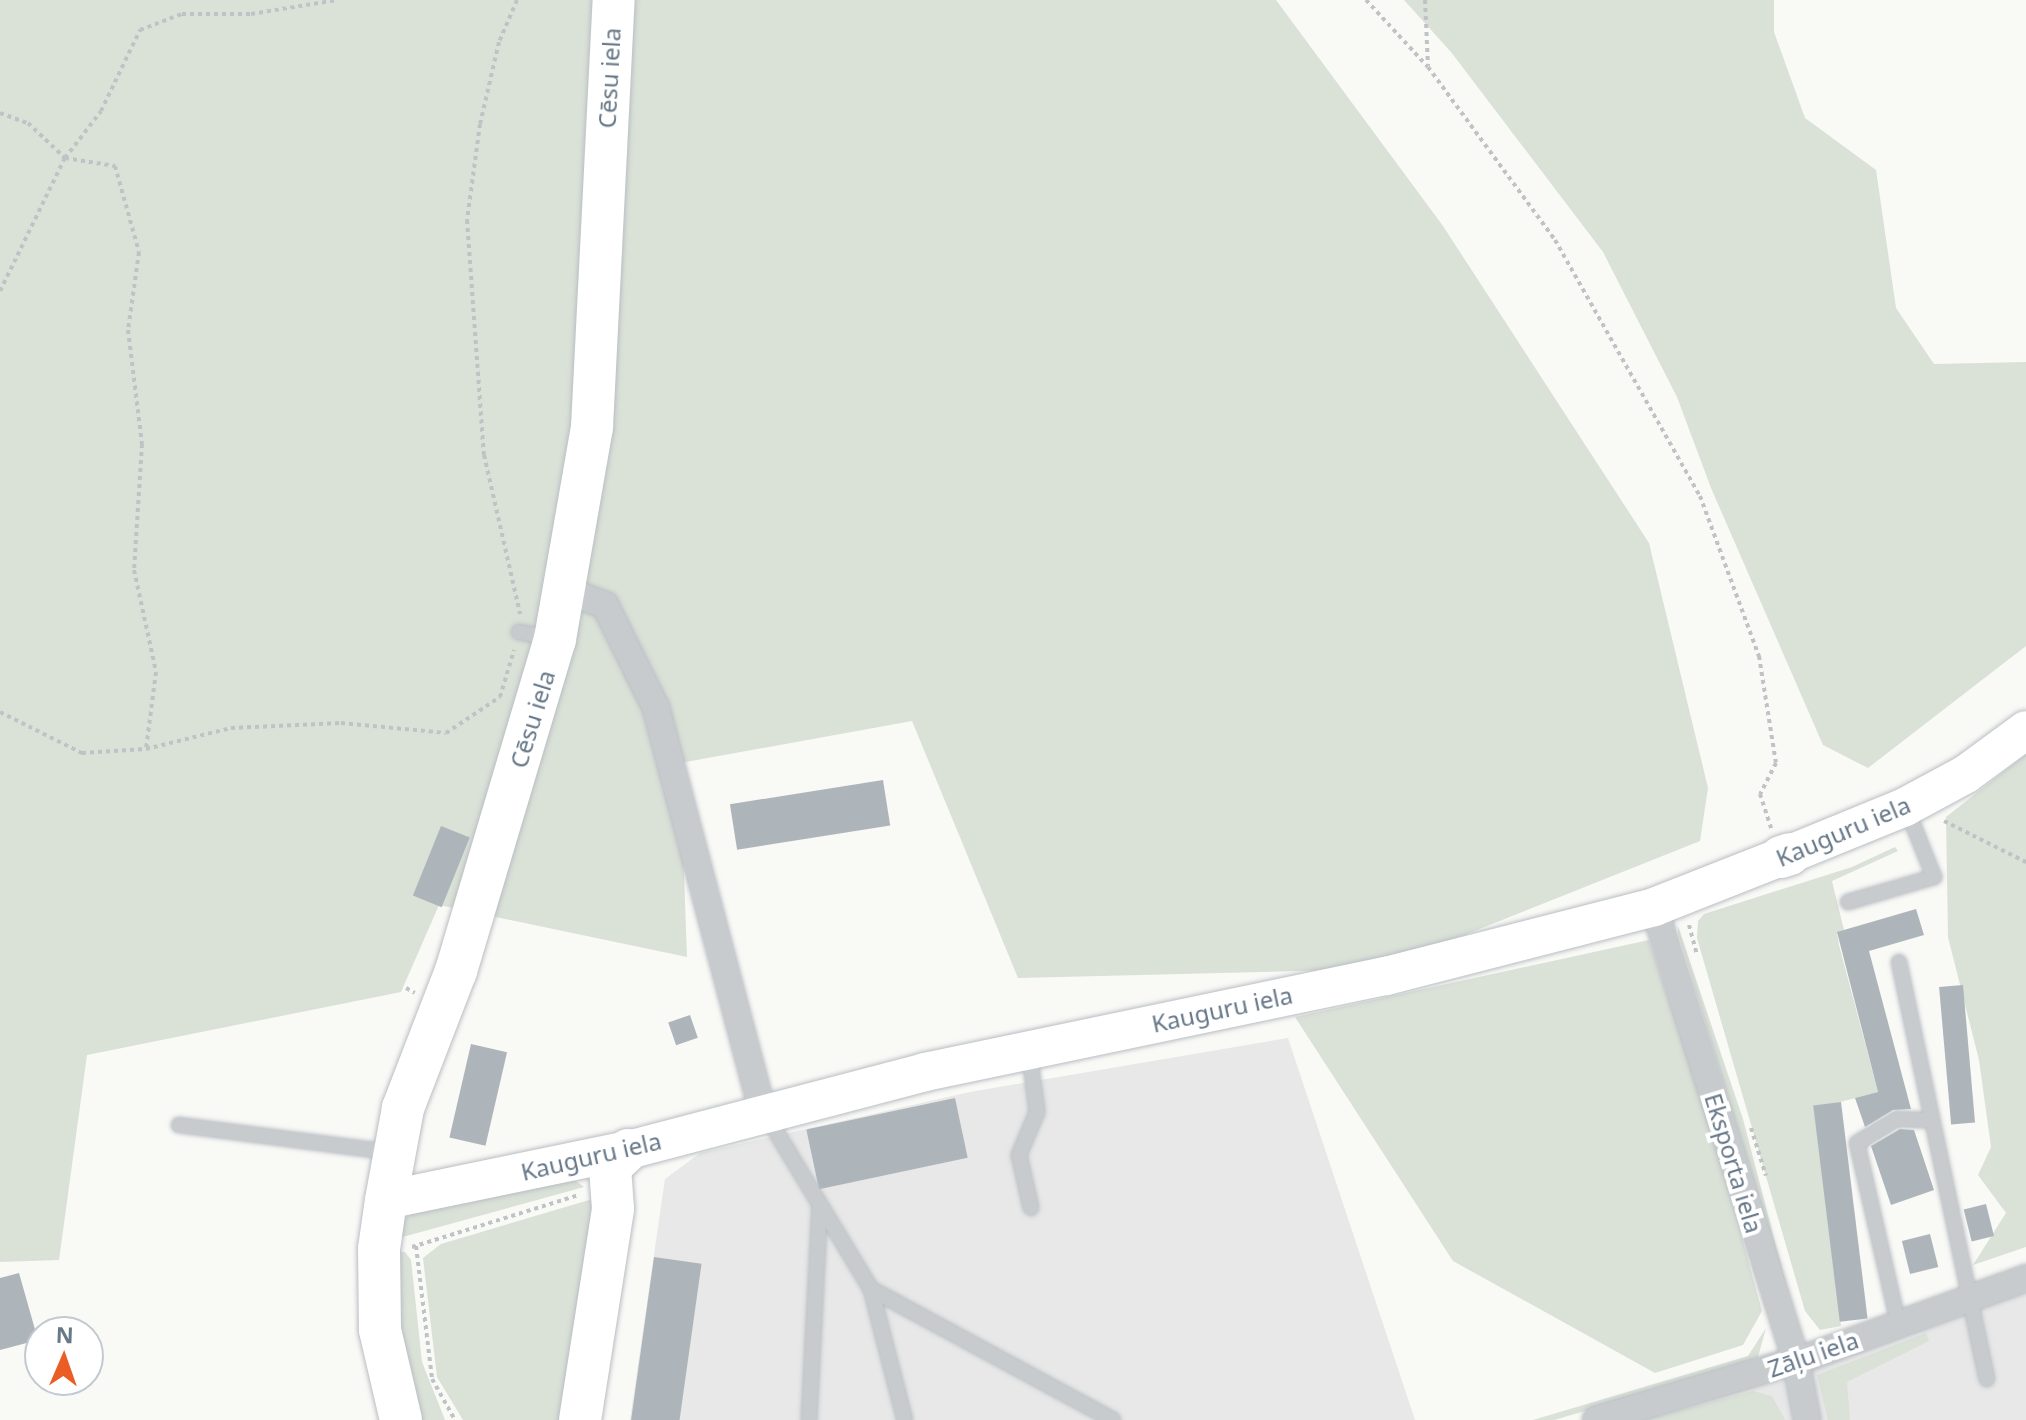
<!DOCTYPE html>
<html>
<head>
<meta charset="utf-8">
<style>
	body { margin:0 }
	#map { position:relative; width:2026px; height:1420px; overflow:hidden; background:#f9f9f6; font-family:"Noto Sans",sans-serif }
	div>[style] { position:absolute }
	.built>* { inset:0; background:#e7e8e7 }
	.green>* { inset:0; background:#dae1d7 }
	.building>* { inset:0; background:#adb5bb; transform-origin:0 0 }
	.path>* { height:4px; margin-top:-2px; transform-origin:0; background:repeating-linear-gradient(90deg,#c0c3c5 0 4px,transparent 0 8px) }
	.roads { filter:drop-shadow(0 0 2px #b9bec3) drop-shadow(0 0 2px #b9bec3) }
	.service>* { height:14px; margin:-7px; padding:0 7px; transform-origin:7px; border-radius:7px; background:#c7cbce }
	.minor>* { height:26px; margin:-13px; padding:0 13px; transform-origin:13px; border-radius:13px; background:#c7cbce }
	.secondary>* { height:38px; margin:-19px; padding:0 19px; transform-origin:19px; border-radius:19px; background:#fff }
	.primary>* { height:42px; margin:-21px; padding:0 21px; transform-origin:21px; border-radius:21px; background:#fff }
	span { translate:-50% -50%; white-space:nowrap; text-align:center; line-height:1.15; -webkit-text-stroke:8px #fff; paint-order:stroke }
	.street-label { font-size:24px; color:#677889 }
	.north { position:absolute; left:24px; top:1316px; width:80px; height:80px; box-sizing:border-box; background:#fff; border:2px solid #c2c9d0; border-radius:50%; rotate:2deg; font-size:22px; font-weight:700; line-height:32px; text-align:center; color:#677889 }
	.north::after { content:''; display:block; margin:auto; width:28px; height:36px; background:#ea5e25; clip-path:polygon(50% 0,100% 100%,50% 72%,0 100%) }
</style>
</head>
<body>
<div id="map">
	<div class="built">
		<i style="clip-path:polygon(1288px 1038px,1415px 1420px,630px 1420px,665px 1179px,700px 1153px,970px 1092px)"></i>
		<i style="clip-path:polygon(2026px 1285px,2026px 1420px,1643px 1420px)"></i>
	</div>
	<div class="green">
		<i style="clip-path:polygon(0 0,1276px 0,1443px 226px,1649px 543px,1708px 788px,1700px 841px,1379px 969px,1018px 978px,912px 721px,680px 763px,687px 957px,439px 905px,401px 992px,87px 1055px,59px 1260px,0 1262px)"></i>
		<i style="clip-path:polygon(1404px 0,1774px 0,1774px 32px,1805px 118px,1876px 170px,1896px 308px,1934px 364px,2026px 362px,2026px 646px,1868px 768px,1823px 745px,1711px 488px,1677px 397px,1603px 252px,1451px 52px)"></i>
		<i style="clip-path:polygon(2026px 754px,2026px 1247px,1973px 1265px,2006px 1213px,1978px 1175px,1991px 1147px,1979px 1060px,1948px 937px,1946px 817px)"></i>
		<i style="clip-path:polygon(1895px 847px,1898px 851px,1832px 881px,1844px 930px,1837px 933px,1839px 945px,1878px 1092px,1814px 1109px,1841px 1326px,1820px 1330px,1805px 1311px,1697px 938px,1698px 921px,1704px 914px,1852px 867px)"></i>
		<i style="clip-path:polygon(1678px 926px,1743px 1119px,1792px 1307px,1678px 933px)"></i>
		<i style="clip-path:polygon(1649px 940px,1715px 1138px,1762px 1311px,1743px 1345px,1655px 1373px,1453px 1261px,1295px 1017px)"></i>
		<i style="clip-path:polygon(554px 1181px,576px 1181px,584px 1187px,388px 1241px,400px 1221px,423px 1207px,473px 1202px)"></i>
		<i style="clip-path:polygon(596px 1198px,572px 1420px,463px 1420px,437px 1377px,423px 1258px,441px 1244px)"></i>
		<i style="clip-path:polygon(405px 1252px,411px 1260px,422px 1362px,445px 1420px,419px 1420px,400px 1354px,389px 1253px)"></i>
		<i style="clip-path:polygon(1766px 1328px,1758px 1357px,1732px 1368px,1554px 1420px,1533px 1420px,1748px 1356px)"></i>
		<i style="clip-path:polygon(1926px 1333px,1929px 1341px,1847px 1382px,1850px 1420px,1828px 1420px,1817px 1375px)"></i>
		<i style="clip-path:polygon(1753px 1391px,1772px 1396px,1785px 1420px,1642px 1420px)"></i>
	</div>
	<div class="building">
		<i style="left:883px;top:780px;width:46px;height:155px;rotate:81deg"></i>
		<i style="left:441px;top:826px;width:31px;height:75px;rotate:22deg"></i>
		<i style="clip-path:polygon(1916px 909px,1924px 935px,1869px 951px,1911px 1109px,1893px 1110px,1865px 1127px,1855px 1098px,1878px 1092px,1837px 932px)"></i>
		<i style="left:1963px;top:985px;width:138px;height:24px;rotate:85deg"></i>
		<i style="left:690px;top:1015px;width:24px;height:23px;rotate:71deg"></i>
		<i style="left:471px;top:1044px;width:37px;height:96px;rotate:13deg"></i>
		<i style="left:955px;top:1098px;width:61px;height:152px;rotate:78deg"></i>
		<i style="left:1841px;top:1102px;width:218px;height:28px;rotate:83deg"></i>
		<i style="clip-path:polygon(1900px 1129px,1914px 1130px,1934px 1190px,1891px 1205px,1871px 1146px)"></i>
		<i style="left:1986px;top:1204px;width:33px;height:23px;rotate:76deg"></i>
		<i style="left:1930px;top:1234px;width:34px;height:29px;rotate:76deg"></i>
		<i style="left:654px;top:1257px;width:48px;height:165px;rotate:8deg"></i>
		<i style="clip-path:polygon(19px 1273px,38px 1340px,0 1350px,0 1278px)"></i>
	</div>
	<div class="path">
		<i style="left:517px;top:0;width:46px;rotate:113.2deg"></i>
		<i style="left:499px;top:42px;width:84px;rotate:103deg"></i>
		<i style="left:480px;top:124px;width:97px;rotate:97.7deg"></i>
		<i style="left:467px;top:220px;width:236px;rotate:85.9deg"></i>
		<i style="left:484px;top:455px;width:163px;rotate:77.2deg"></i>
		<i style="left:1366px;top:0;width:91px;rotate:47.2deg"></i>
		<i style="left:1428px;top:67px;width:215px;rotate:53.7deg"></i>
		<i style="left:1555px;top:240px;width:294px;rotate:60.5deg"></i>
		<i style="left:1700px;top:496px;width:171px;rotate:69.8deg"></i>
		<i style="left:1759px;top:656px;width:108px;rotate:81deg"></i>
		<i style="left:1776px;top:763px;width:35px;rotate:117deg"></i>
		<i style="left:1760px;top:794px;width:36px;rotate:72deg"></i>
		<i style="left:1425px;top:0;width:66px;rotate:87.4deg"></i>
		<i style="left:0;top:113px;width:30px;rotate:20deg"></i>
		<i style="left:28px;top:123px;width:51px;rotate:43.4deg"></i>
		<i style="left:65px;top:158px;width:51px;rotate:9.1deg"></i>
		<i style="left:115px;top:166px;width:89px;rotate:74.4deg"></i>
		<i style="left:139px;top:252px;width:79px;rotate:98deg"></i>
		<i style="left:128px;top:330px;width:115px;rotate:83deg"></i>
		<i style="left:142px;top:444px;width:126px;rotate:93.6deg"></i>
		<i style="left:134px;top:570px;width:104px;rotate:77.8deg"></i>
		<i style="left:156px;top:672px;width:78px;rotate:97.4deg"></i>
		<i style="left:0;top:291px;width:148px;rotate:-64deg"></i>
		<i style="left:65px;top:158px;width:59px;rotate:-52.5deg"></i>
		<i style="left:101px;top:111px;width:90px;rotate:-64.3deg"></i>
		<i style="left:140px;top:30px;width:45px;rotate:-20.9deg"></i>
		<i style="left:182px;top:14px;width:69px"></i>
		<i style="left:251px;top:14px;width:87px;rotate:-9.2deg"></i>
		<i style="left:0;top:712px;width:92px;rotate:26.6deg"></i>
		<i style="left:82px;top:753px;width:64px;rotate:-3.6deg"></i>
		<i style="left:146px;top:749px;width:88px;rotate:-13.9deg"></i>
		<i style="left:231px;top:728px;width:110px;rotate:-2.6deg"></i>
		<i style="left:341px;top:723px;width:105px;rotate:5.4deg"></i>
		<i style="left:446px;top:733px;width:65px;rotate:-33.7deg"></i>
		<i style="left:500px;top:697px;width:49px;rotate:-73.4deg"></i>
		<i style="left:1944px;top:821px;width:92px;rotate:26.6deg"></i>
		<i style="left:1689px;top:925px;width:31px;rotate:75deg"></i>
		<i style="left:406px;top:988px;width:10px;rotate:29deg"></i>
		<i style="left:1751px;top:1128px;width:50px;rotate:72.6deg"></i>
		<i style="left:416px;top:1246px;width:134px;rotate:83.1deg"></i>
		<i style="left:432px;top:1379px;width:47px;rotate:60.7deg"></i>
		<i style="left:412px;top:1247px;width:175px;rotate:-17.3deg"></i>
	</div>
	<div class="roads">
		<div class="service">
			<i style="left:519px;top:632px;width:33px;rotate:11deg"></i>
			<i style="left:1848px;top:902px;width:90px;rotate:-16.2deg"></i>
			<i style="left:1934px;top:877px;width:75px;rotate:-111.8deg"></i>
			<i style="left:1899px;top:962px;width:426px;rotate:78.1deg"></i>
			<i style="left:1029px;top:1050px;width:63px;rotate:82.6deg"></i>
			<i style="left:1037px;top:1112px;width:47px;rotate:112.7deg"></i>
			<i style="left:1019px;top:1155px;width:54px;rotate:77.2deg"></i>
			<i style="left:766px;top:1115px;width:203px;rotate:58.9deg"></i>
			<i style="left:871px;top:1289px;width:275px;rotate:28.4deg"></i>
			<i style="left:179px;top:1125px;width:214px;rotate:7.3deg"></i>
			<i style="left:871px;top:1289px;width:135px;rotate:75.5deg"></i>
			<i style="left:1895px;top:1309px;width:170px;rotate:-102.9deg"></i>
			<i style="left:1857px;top:1143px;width:47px;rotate:-31deg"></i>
			<i style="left:1897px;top:1119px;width:33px;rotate:2deg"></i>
			<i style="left:809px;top:1420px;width:215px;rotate:-87.1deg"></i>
		</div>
		<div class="minor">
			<i style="left:564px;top:590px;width:44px;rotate:20.1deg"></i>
			<i style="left:605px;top:605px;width:115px;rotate:63.7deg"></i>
			<i style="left:656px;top:708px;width:418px;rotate:75.2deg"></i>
			<i style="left:1654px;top:907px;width:476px;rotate:72.6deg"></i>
			<i style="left:1796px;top:1361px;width:60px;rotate:79.4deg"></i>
			<i style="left:1596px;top:1420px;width:224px;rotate:-16.6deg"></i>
			<i style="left:1811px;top:1356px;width:229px;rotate:-19.9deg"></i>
		</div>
		<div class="secondary">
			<i style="left:1790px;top:854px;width:124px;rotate:-22.2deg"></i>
			<i style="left:1905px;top:807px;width:69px;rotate:-28.4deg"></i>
			<i style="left:1966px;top:774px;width:74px;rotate:-36.3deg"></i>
			<i style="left:386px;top:1200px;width:247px;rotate:-11.7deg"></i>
			<i style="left:628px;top:1150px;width:307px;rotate:-14.7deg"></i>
			<i style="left:925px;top:1072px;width:471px;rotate:-11.8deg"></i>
			<i style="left:1386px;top:976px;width:277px;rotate:-14.4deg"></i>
			<i style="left:1654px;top:907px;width:136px;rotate:-21.5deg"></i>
		</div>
		<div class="primary">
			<i style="left:1781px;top:857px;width:9px;rotate:-18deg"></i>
			<i style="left:401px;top:1420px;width:92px;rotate:-103.1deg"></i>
			<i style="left:380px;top:1330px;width:81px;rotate:-90.7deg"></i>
			<i style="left:379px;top:1249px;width:49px;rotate:-81.9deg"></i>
			<i style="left:386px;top:1200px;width:94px;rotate:-79.5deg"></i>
			<i style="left:403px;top:1108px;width:147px;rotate:-68.9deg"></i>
			<i style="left:456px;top:971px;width:346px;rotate:-73.4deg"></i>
			<i style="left:555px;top:639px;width:215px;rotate:-80.1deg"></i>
			<i style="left:592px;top:427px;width:428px;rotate:-87.1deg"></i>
			<i style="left:580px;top:1420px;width:214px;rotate:-81.1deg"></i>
			<i style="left:613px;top:1209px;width:42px;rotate:-94.1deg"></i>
			<i style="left:610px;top:1167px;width:25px;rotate:-43deg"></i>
		</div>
	</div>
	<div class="street-label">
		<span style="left:609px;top:78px;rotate:-87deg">Cēsu iela</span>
		<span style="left:532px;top:719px;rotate:-73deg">Cēsu iela</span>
		<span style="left:1843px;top:831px;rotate:-23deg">Kauguru iela</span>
		<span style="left:1222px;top:1009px;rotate:-12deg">Kauguru iela</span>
		<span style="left:591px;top:1156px;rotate:-13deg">Kauguru iela</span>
		<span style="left:1734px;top:1163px;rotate:73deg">Eksporta iela</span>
		<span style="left:1813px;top:1354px;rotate:-19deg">Zāļu iela</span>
	</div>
	<div class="north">N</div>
</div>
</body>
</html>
